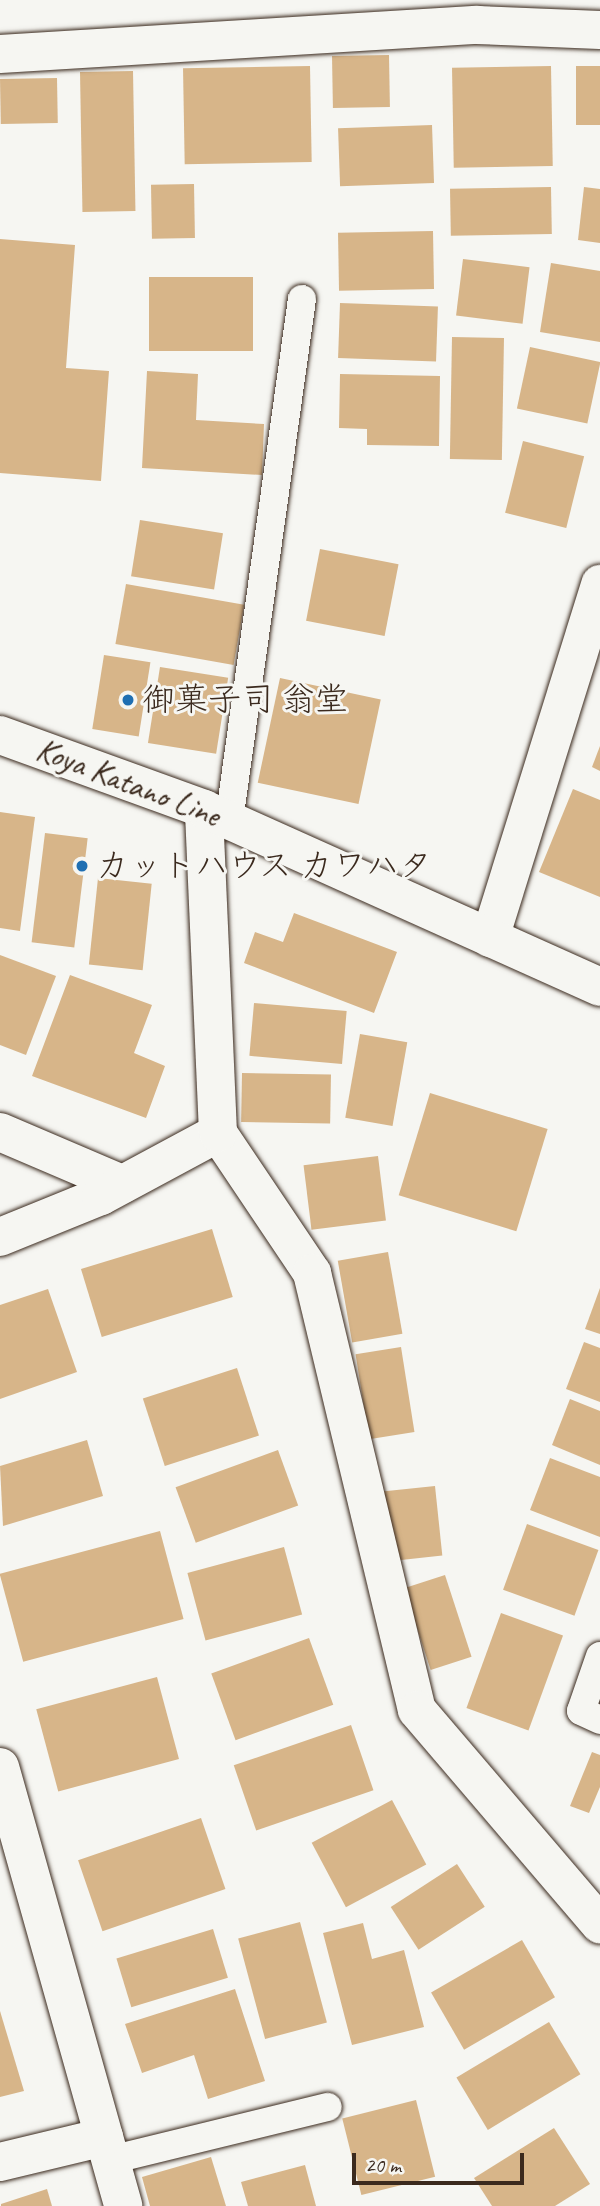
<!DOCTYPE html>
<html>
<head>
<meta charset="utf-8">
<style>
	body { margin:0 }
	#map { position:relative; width:600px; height:2206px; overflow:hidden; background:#f6f6f2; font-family:Caveat,"Klee One",sans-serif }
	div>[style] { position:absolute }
	.building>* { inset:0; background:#d7b589; transform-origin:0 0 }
	.roads { filter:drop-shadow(0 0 2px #3b2a1e) drop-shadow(0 0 2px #3b2a1e) }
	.service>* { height:28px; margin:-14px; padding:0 14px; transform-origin:14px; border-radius:14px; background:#f6f6f2 }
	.minor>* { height:38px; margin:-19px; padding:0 19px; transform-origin:19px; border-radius:19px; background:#f6f6f2 }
	.secondary>* { height:38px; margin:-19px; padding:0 19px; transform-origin:19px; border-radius:19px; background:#f6f6f2 }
	.dots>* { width:19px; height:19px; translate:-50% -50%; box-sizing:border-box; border:4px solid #f6f6f2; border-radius:50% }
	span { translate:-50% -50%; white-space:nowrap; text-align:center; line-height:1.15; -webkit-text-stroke:6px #f6f6f2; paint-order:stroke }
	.poi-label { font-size:33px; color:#3b2a1e }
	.left { translate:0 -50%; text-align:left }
	.street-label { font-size:33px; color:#3b2a1e }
	.scale { position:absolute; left:352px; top:2153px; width:172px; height:32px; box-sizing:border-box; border:4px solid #3b2a1e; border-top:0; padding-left:9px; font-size:21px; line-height:24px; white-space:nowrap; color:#3b2a1e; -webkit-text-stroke:5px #f6f6f2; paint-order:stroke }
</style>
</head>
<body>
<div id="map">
	<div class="building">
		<i style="left:389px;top:55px;width:52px;height:57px;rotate:89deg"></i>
		<i style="left:310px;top:66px;width:96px;height:127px;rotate:89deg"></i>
		<i style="left:551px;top:66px;width:100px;height:99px;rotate:89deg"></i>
		<i style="left:576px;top:66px;width:24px;height:59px"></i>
		<i style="left:133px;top:71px;width:140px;height:53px;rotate:89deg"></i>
		<i style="left:57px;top:78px;width:45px;height:57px;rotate:89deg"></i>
		<i style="left:432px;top:125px;width:58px;height:94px;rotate:88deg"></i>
		<i style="left:194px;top:184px;width:54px;height:43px;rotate:89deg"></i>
		<i style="left:551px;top:187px;width:47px;height:101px;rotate:89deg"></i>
		<i style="clip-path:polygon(584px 187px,600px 189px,600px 243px,578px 240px)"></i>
		<i style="left:433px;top:231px;width:58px;height:95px;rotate:89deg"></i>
		<i style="clip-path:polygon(0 239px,75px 245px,66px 368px,109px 371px,101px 481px,0 473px)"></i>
		<i style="left:463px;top:259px;width:67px;height:57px;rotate:7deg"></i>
		<i style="clip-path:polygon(551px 263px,600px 271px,600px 342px,540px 332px)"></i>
		<i style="left:149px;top:277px;width:104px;height:74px"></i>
		<i style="left:340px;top:303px;width:98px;height:55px;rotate:2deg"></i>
		<i style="left:452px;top:337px;width:52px;height:122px;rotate:1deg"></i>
		<i style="left:530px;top:347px;width:72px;height:63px;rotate:12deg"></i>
		<i style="clip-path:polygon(147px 371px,198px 374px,196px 420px,264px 424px,262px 475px,142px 468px)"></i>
		<i style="clip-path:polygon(340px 374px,440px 376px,439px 446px,367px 445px,367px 429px,339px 428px)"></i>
		<i style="left:523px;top:441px;width:63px;height:74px;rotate:14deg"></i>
		<i style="left:140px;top:520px;width:84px;height:57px;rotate:9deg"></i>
		<i style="left:320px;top:549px;width:80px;height:73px;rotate:11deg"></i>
		<i style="left:126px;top:584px;width:120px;height:61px;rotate:10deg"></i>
		<i style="left:104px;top:655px;width:47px;height:75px;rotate:9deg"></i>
		<i style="left:160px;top:667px;width:69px;height:77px;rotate:9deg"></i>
		<i style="left:280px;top:678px;width:103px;height:107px;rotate:12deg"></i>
		<i style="clip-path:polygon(600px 746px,600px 771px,592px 767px)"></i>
		<i style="clip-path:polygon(573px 789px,600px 800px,600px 897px,539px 872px)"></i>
		<i style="clip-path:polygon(0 812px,35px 817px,20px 931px,0 928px)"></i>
		<i style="left:45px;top:833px;width:43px;height:110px;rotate:7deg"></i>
		<i style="left:98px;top:878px;width:54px;height:87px;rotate:6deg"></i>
		<i style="clip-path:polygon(294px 913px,397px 952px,374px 1013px,244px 963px,255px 932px,283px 942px)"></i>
		<i style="clip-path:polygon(0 955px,56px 976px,26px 1055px,0 1045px)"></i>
		<i style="clip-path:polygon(70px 975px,152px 1005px,134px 1053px,165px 1066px,146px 1118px,32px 1076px)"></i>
		<i style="left:254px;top:1003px;width:93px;height:53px;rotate:5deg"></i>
		<i style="left:360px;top:1034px;width:48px;height:85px;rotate:10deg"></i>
		<i style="left:242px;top:1073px;width:89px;height:49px;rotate:1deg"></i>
		<i style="left:430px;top:1093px;width:123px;height:107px;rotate:17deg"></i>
		<i style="left:378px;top:1156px;width:65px;height:75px;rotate:83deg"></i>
		<i style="left:212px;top:1229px;width:71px;height:137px;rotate:73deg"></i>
		<i style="left:388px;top:1252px;width:83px;height:51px;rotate:80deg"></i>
		<i style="clip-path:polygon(600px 1288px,600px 1334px,585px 1329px)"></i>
		<i style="clip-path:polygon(48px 1289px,77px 1372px,0 1399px,0 1305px)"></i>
		<i style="clip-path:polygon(584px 1342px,600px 1348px,600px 1402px,566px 1389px)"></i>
		<i style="left:401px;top:1347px;width:86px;height:46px;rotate:81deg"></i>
		<i style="left:237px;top:1368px;width:71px;height:99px;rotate:72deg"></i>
		<i style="clip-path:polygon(570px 1399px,600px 1411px,600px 1465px,552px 1445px)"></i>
		<i style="clip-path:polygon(87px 1440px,103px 1496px,3px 1526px,0 1466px)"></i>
		<i style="left:278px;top:1450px;width:59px;height:109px;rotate:70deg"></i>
		<i style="clip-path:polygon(550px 1458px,600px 1477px,600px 1537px,530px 1510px)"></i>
		<i style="left:435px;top:1486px;width:70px;height:53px;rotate:84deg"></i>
		<i style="left:527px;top:1524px;width:76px;height:70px;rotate:20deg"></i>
		<i style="left:160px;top:1531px;width:91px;height:166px;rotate:75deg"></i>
		<i style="left:284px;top:1547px;width:70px;height:100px;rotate:75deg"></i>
		<i style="left:445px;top:1575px;width:86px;height:43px;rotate:72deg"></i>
		<i style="left:501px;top:1613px;width:66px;height:101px;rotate:20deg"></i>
		<i style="left:309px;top:1638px;width:71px;height:104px;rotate:70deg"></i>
		<i style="left:157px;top:1677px;width:85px;height:125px;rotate:75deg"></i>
		<i style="left:351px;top:1725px;width:69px;height:124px;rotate:71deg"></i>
		<i style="clip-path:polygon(592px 1752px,600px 1755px,600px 1787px,589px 1813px,570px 1806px)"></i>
		<i style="left:392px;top:1800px;width:73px;height:91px;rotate:62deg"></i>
		<i style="left:201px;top:1818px;width:75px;height:130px;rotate:71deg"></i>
		<i style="left:457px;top:1864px;width:51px;height:79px;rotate:57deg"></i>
		<i style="left:300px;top:1922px;width:104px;height:64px;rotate:75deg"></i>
		<i style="clip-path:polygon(363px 1923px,372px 1959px,404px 1950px,424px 2027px,352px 2045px,323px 1933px)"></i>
		<i style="left:213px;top:1929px;width:51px;height:101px;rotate:73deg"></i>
		<i style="left:522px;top:1940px;width:66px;height:105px;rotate:60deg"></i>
		<i style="clip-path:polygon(235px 1989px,265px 2081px,208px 2099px,194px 2055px,142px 2073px,125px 2024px)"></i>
		<i style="clip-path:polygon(0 2011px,24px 2091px,0 2097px)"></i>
		<i style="left:549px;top:2022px;width:61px;height:108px;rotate:59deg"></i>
		<i style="left:416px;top:2100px;width:79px;height:76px;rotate:76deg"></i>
		<i style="clip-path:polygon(554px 2128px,590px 2184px,555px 2206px,492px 2206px,474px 2178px)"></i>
		<i style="clip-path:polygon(211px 2157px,226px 2206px,150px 2206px,142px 2177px)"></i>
		<i style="clip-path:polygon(305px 2165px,316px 2206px,248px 2206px,241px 2182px)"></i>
		<i style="clip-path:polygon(47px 2189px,52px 2206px,1px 2206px,1px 2204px)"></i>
	</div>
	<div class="roads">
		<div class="service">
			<i style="left:229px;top:821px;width:527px;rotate:-82.04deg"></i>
			<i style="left:600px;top:1656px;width:58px;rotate:109.1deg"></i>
			<i style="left:581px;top:1711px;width:21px;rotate:25deg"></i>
			<i style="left:110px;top:2160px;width:224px;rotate:-13.7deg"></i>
		</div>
		<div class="minor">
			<i style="left:0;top:54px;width:478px;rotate:-3.5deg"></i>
			<i style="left:477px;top:25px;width:123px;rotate:2.3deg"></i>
			<i style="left:490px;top:938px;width:371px;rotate:-72.7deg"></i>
			<i style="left:0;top:1132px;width:133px;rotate:23.1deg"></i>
			<i style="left:218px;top:1133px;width:169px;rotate:56.1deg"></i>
			<i style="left:312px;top:1273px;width:449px;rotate:76.5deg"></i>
			<i style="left:417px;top:1710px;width:282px;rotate:49.5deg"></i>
			<i style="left:0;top:1237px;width:109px;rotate:-22.1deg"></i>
			<i style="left:101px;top:1196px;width:133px;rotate:-28.3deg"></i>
			<i style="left:218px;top:1133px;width:324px;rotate:-92.5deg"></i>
			<i style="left:0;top:1767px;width:456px;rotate:74.3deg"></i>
			<i style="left:0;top:2162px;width:107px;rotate:-13.5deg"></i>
		</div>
		<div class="secondary">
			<i style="left:0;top:735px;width:217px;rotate:19.9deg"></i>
			<i style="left:204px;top:809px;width:434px;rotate:24.2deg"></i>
		</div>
	</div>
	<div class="dots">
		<i style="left:128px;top:700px;background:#1f6fb2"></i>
		<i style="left:82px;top:866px;background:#1f6fb2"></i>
	</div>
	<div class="poi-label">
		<span class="left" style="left:142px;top:700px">御菓子司 翁堂</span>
		<span class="left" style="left:96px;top:866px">カットハウス カワハタ</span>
	</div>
	<div class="street-label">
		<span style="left:128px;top:783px;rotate:21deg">Koya Katano Line</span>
	</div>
	<div class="scale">20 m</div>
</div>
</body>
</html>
